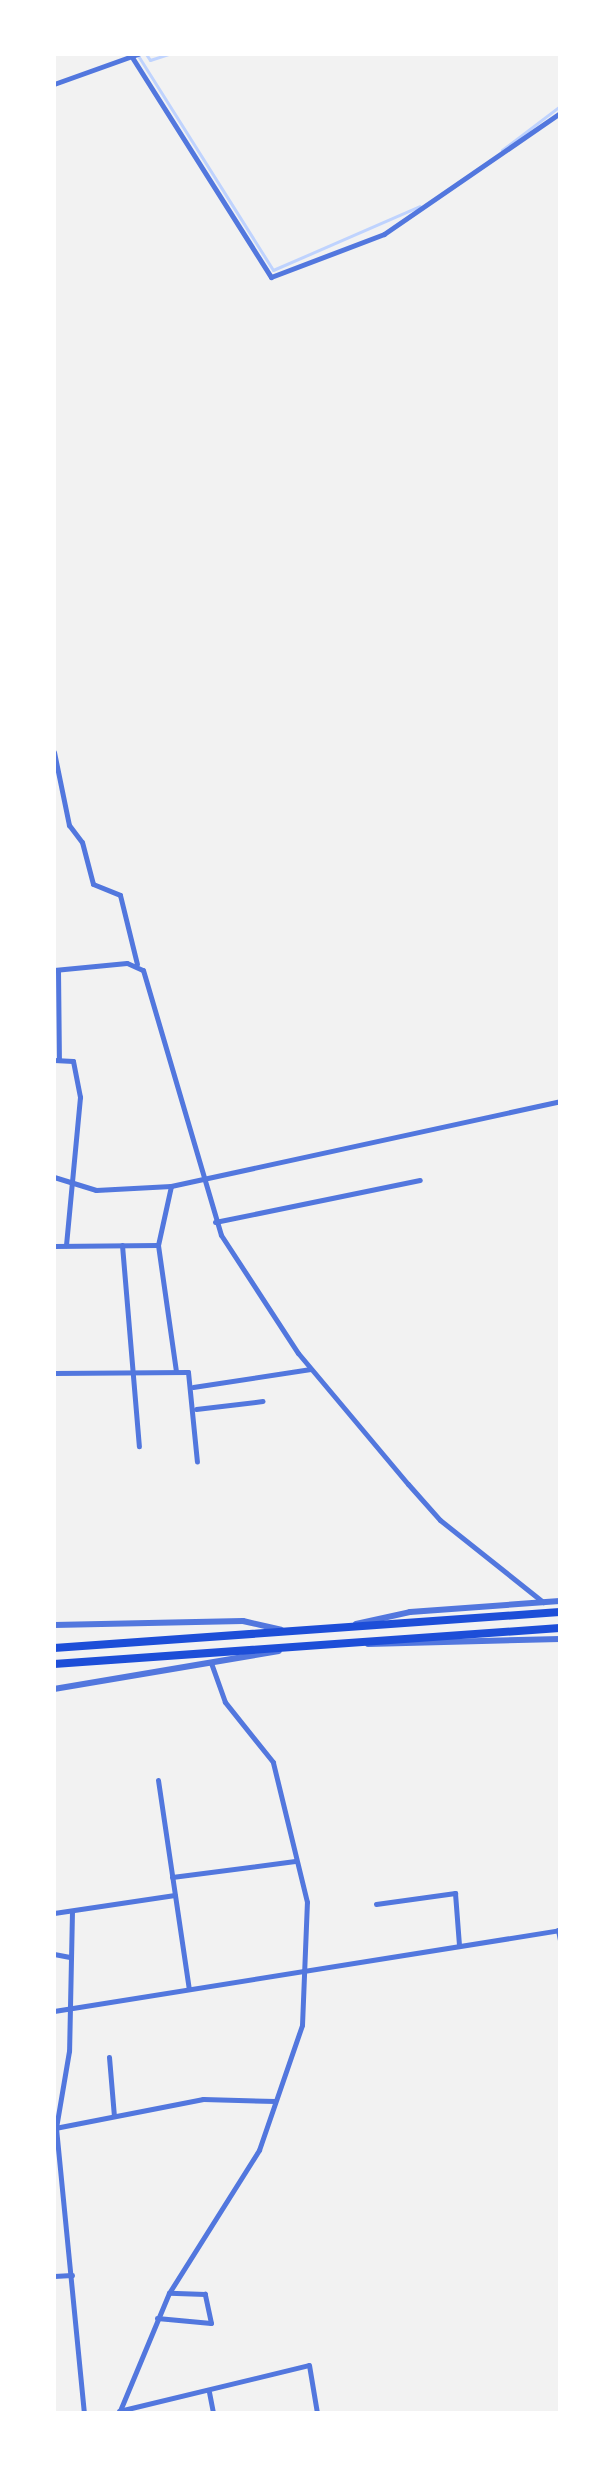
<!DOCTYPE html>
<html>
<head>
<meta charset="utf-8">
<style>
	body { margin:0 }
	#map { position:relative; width:614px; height:2467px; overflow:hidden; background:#f2f2f2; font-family:Commissioner,sans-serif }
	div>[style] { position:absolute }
	.stream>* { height:3px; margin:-1.5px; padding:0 1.5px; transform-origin:1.5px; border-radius:1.5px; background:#bfd3fe }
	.minor>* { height:5px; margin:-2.5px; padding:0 2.5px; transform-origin:2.5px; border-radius:2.5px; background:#5277de }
	.tertiary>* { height:6px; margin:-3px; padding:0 3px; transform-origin:3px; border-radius:3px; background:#5277de }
	.trunk>* { height:8px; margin:-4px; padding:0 4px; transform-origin:4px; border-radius:4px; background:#1d4ed8 }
	span { translate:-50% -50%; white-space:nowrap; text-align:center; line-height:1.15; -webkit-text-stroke:7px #fff; paint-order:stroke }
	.frame { position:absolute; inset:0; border:56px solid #fff; pointer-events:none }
</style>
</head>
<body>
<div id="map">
	<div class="stream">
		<i style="left:137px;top:54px;width:255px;rotate:57.8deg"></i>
		<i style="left:273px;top:270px;width:160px;rotate:-23.5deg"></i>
		<i style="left:146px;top:54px;width:7px;rotate:56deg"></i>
		<i style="left:150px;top:60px;width:20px;rotate:-18deg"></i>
		<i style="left:502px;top:150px;width:73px;rotate:-37.2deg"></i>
	</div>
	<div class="minor">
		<i style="left:130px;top:54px;width:264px;rotate:57.7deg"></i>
		<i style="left:271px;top:277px;width:121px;rotate:-20.8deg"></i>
		<i style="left:384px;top:234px;width:214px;rotate:-34.5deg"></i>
		<i style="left:54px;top:84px;width:89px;rotate:-19.7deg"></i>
		<i style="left:54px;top:752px;width:75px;rotate:78.4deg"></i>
		<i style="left:69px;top:825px;width:21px;rotate:53deg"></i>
		<i style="left:82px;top:842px;width:43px;rotate:75.3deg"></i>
		<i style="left:93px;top:884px;width:29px;rotate:22deg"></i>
		<i style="left:120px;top:895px;width:71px;rotate:76.2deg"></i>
		<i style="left:54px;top:970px;width:73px;rotate:-5.5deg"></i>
		<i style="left:127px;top:963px;width:17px;rotate:24deg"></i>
		<i style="left:143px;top:970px;width:276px;rotate:73.6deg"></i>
		<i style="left:221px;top:1235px;width:141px;rotate:56.9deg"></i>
		<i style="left:298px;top:1353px;width:171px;rotate:50deg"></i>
		<i style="left:408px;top:1484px;width:48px;rotate:48.4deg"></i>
		<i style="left:440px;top:1520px;width:132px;rotate:38.5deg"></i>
		<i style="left:58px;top:970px;width:90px;rotate:89.4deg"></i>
		<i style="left:54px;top:1060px;width:19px;rotate:3deg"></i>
		<i style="left:73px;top:1061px;width:37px;rotate:79deg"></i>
		<i style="left:80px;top:1097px;width:149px;rotate:95.4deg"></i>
		<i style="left:54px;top:1177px;width:44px;rotate:17.2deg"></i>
		<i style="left:96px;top:1190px;width:75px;rotate:-3.1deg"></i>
		<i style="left:171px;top:1186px;width:398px;rotate:-12.3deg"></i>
		<i style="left:171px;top:1186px;width:60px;rotate:102.4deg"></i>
		<i style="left:158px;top:1245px;width:128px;rotate:81.9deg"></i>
		<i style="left:215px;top:1222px;width:209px;rotate:-11.6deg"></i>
		<i style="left:122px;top:1245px;width:202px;rotate:85.2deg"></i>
		<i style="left:54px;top:1246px;width:104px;rotate:-0.6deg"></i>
		<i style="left:54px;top:1373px;width:134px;rotate:-0.4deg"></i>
		<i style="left:188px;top:1372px;width:90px;rotate:84.3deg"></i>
		<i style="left:193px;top:1387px;width:119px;rotate:-8.7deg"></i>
		<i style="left:196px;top:1409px;width:67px;rotate:-6.8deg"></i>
		<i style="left:158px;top:1780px;width:211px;rotate:81.6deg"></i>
		<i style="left:172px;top:1877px;width:124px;rotate:-7.4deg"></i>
		<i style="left:376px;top:1904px;width:80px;rotate:-7.9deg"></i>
		<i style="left:455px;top:1893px;width:52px;rotate:85.6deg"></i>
		<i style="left:72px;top:1911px;width:140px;rotate:91.2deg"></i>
		<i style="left:69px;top:2051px;width:78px;rotate:99.6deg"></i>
		<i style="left:56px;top:2128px;width:286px;rotate:84.4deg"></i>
		<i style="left:54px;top:1913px;width:122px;rotate:-8.5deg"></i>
		<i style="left:558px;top:1930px;width:10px;rotate:79deg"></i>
		<i style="left:54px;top:1954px;width:16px;rotate:11deg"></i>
		<i style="left:54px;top:2011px;width:512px;rotate:-9.09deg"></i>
		<i style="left:109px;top:2057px;width:59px;rotate:85.2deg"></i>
		<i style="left:55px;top:2128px;width:151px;rotate:-11.1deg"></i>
		<i style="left:203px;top:2099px;width:72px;rotate:1.6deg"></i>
		<i style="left:54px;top:2276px;width:18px;rotate:-3deg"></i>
		<i style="left:157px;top:2318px;width:54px;rotate:5.3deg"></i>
		<i style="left:211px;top:2323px;width:30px;rotate:-102deg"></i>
		<i style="left:205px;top:2294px;width:36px;rotate:-178deg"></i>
		<i style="left:209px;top:2392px;width:21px;rotate:79deg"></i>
		<i style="left:119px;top:2411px;width:195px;rotate:-13.6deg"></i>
		<i style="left:309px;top:2365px;width:49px;rotate:80.5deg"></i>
		<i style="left:119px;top:2413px;width:130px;rotate:-67.4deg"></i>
		<i style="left:169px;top:2293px;width:169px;rotate:-57.8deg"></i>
		<i style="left:259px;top:2150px;width:132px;rotate:-71deg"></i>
		<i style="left:302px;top:2025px;width:123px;rotate:-87.7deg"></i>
		<i style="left:307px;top:1902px;width:144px;rotate:-103.7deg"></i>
		<i style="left:273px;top:1762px;width:77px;rotate:-128.7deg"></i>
		<i style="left:225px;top:1702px;width:41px;rotate:-109.7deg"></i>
	</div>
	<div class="tertiary">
		<i style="left:356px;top:1624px;width:55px;rotate:-12.5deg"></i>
		<i style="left:410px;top:1612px;width:150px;rotate:-4.2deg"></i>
		<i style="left:54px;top:1625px;width:189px;rotate:-1.2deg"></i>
		<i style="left:243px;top:1621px;width:39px;rotate:13deg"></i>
		<i style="left:368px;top:1644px;width:192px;rotate:-1.5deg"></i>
		<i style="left:54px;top:1689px;width:228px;rotate:-9.6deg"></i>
	</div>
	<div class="trunk">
		<i style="left:54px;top:1648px;width:507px;rotate:-4.07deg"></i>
		<i style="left:54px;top:1664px;width:507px;rotate:-4.07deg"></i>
	</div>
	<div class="frame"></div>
</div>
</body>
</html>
